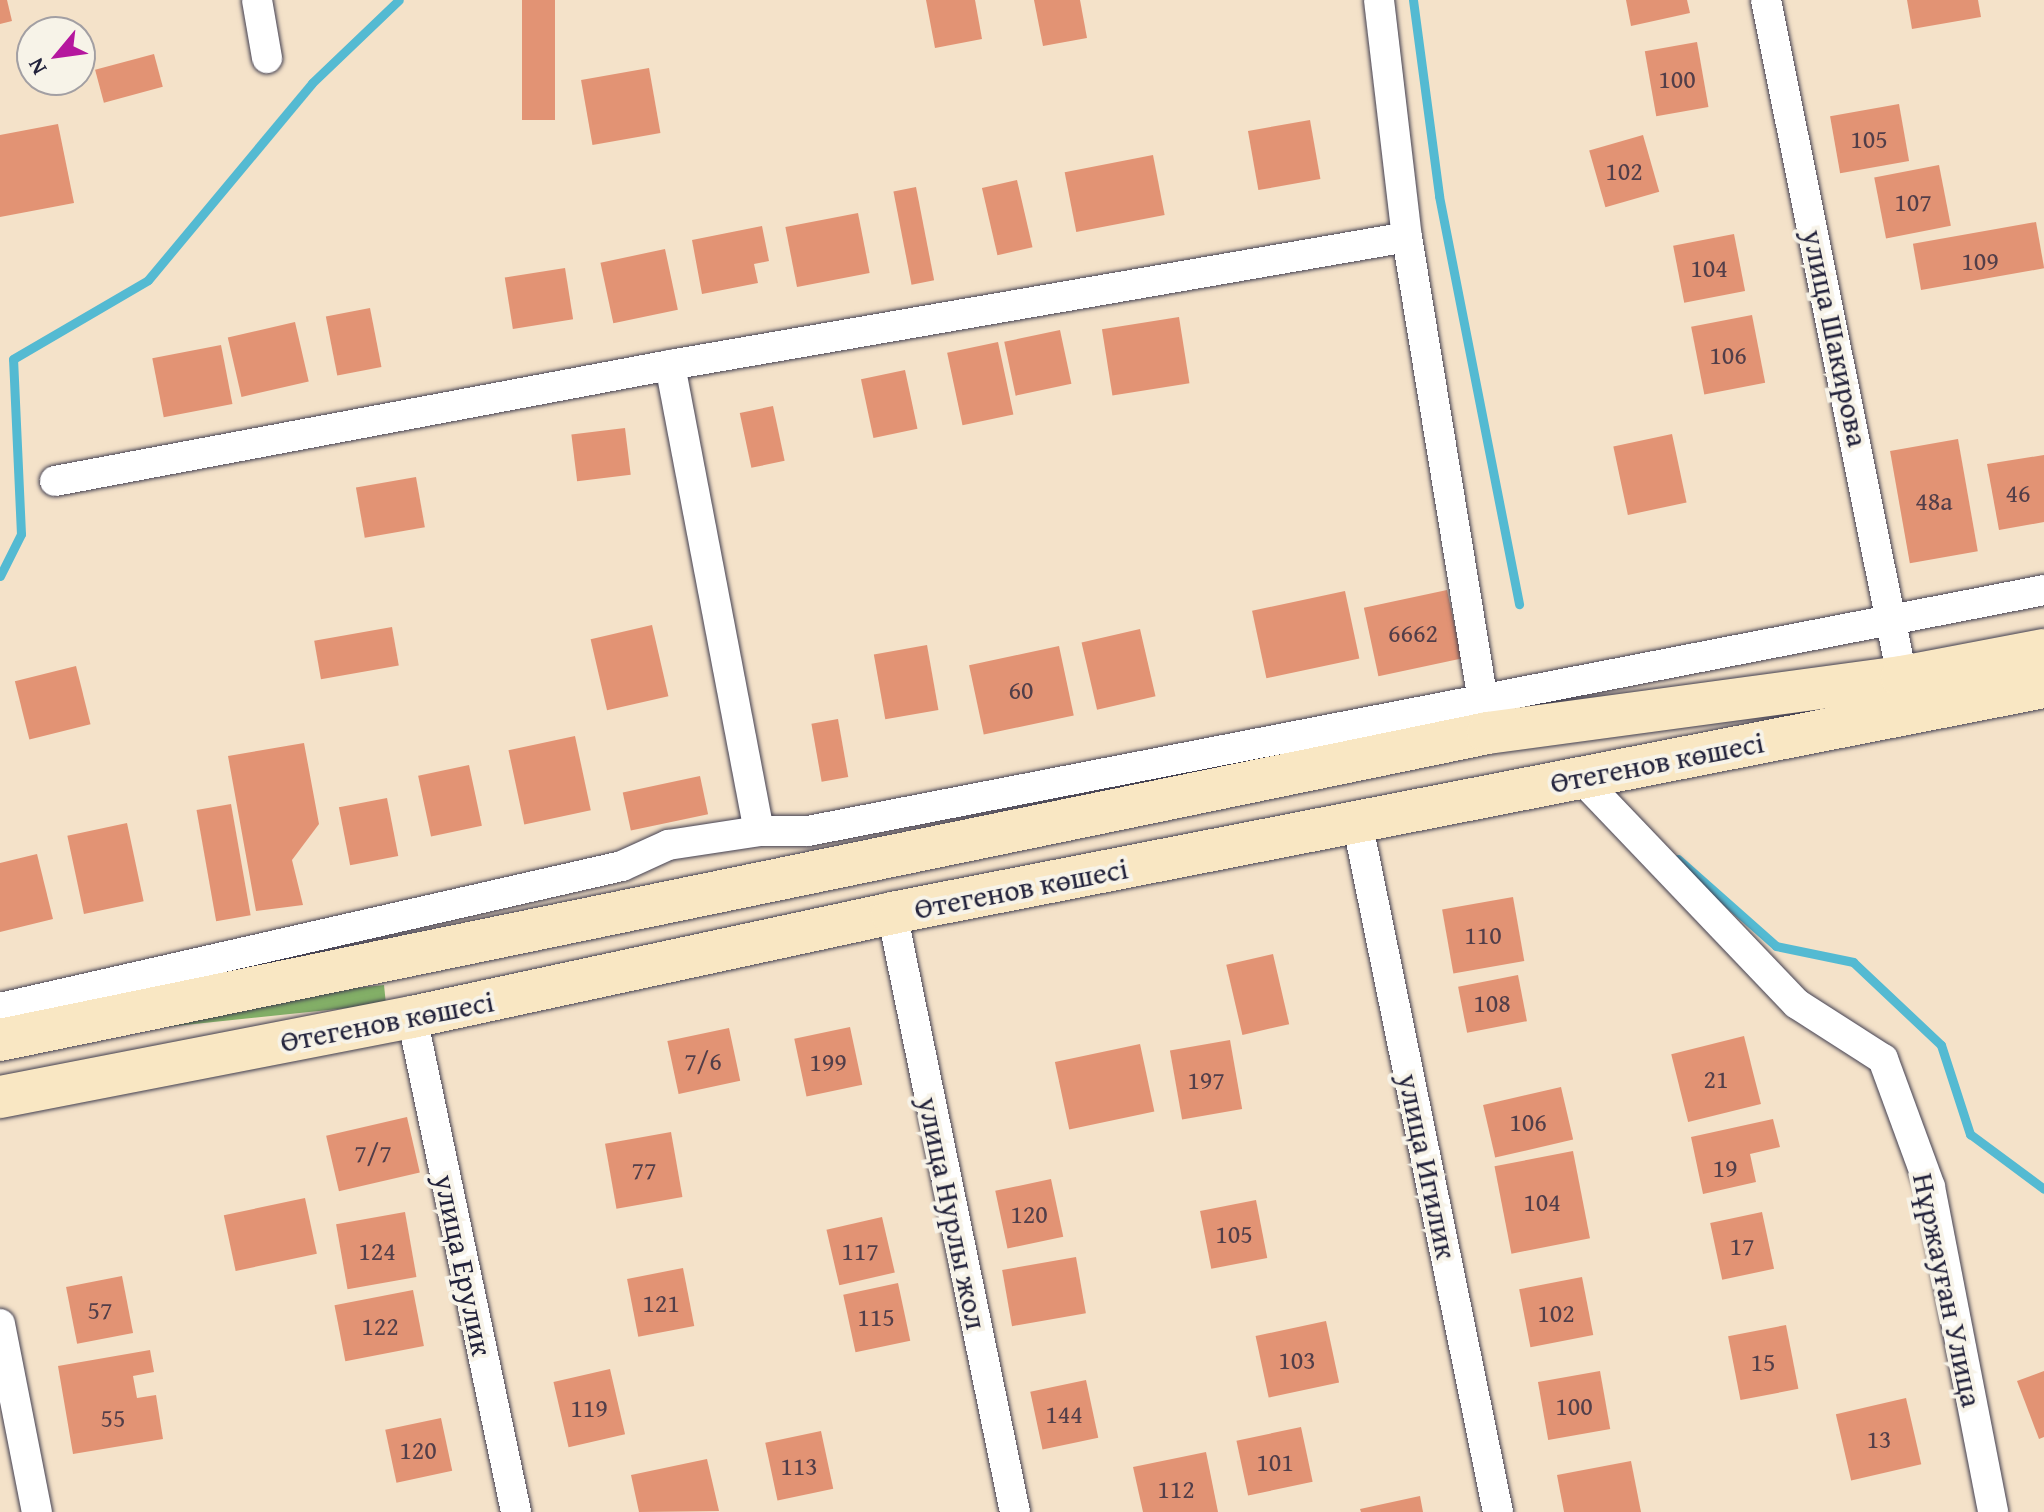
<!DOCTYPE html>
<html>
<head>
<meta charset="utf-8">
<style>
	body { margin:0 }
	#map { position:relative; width:2044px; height:1512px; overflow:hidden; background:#f4e2c9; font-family:"Gentium Book Plus",serif }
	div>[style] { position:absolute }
	.forest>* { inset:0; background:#83af67; transform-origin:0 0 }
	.stream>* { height:9px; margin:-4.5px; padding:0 4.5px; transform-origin:4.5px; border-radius:4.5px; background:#54bad2 }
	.building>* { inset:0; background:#e29374; transform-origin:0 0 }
	.roads { filter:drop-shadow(0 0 2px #423f50) drop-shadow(0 0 2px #423f50) }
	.street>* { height:30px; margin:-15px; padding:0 15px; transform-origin:15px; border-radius:15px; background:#fff }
	.secondary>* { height:42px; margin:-21px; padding:0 21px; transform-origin:21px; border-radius:21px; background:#f9e7c3 }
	span { translate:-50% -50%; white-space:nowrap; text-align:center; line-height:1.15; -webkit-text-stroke:8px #f7f3e8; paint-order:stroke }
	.number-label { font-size:26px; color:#523e49 }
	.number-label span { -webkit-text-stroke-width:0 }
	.street-label { font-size:30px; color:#22223b }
	.north { position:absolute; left:16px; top:16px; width:80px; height:80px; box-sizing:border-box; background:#f7f3e8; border:2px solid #a29fa3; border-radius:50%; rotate:241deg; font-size:22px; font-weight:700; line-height:32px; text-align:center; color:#22223b }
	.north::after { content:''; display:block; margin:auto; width:28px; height:36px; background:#b5179e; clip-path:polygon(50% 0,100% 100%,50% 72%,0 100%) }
</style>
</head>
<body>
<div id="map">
	<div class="forest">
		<i style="left:384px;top:985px;width:19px;height:392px;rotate:84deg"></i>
	</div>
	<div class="stream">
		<i style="left:1413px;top:0;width:198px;rotate:82.4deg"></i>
		<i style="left:1439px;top:196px;width:416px;rotate:78.9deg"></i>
		<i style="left:0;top:576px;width:47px;rotate:-63.4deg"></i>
		<i style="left:21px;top:534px;width:175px;rotate:-92.6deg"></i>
		<i style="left:13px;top:359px;width:156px;rotate:-30.3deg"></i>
		<i style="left:148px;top:280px;width:256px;rotate:-50.2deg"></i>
		<i style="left:312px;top:83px;width:120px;rotate:-43.7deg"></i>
		<i style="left:1678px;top:859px;width:131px;rotate:41.6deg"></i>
		<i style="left:1776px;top:946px;width:79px;rotate:11.7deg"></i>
		<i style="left:1853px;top:962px;width:121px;rotate:43.3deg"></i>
		<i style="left:1941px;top:1045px;width:94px;rotate:72deg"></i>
		<i style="left:1970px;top:1134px;width:92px;rotate:36.6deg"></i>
	</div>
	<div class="building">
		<i style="clip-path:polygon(0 0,7px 0,12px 21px,0 24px)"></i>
		<i style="left:522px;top:0;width:33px;height:120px"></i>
		<i style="clip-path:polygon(926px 0,975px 0,982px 39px,935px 48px)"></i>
		<i style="clip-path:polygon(1034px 0,1080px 0,1087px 38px,1043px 46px)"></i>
		<i style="clip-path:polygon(1626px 0,1687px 0,1690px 13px,1631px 26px)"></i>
		<i style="clip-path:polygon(1907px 0,1978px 0,1981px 17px,1912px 29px)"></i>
		<i style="left:1697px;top:42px;width:66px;height:53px;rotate:80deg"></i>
		<i style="left:154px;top:54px;width:34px;height:61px;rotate:75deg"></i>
		<i style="left:649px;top:68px;width:66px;height:69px;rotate:80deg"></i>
		<i style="left:1899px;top:104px;width:58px;height:70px;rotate:80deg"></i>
		<i style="left:1310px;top:120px;width:60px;height:63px;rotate:80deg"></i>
		<i style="clip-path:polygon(58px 124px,74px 203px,0 217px,0 135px)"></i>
		<i style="left:1643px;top:135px;width:59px;height:56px;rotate:74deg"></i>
		<i style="left:1153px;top:155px;width:61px;height:90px;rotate:79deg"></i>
		<i style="left:1939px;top:165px;width:62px;height:66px;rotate:79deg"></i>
		<i style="left:1017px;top:180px;width:69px;height:36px;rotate:77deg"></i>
		<i style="left:916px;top:187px;width:95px;height:23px;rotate:79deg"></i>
		<i style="left:858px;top:213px;width:61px;height:74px;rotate:79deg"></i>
		<i style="left:2036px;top:222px;width:47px;height:125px;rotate:80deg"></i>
		<i style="clip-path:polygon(762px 226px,769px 261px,754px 264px,758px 283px,702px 294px,692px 240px)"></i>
		<i style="left:1734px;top:234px;width:58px;height:62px;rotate:79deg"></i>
		<i style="left:665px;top:249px;width:62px;height:66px;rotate:78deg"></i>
		<i style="left:565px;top:268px;width:52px;height:61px;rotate:81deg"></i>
		<i style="left:370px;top:308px;width:60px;height:45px;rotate:79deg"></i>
		<i style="left:1752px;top:315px;width:69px;height:62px;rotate:79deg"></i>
		<i style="left:1179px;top:317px;width:67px;height:78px;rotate:81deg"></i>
		<i style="left:295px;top:322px;width:61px;height:69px;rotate:77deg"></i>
		<i style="left:1060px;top:330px;width:55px;height:57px;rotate:78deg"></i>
		<i style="left:998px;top:342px;width:74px;height:52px;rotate:78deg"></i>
		<i style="left:221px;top:345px;width:60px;height:70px;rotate:79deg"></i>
		<i style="left:905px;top:370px;width:60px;height:45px;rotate:78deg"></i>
		<i style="left:773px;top:406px;width:56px;height:34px;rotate:78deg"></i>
		<i style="left:625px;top:428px;width:47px;height:54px;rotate:83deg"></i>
		<i style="left:1672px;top:434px;width:70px;height:60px;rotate:78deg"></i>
		<i style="left:1958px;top:439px;width:114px;height:69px;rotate:80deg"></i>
		<i style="clip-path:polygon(2044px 455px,2044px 522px,1999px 530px,1987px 464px)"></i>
		<i style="left:416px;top:477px;width:51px;height:61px;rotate:80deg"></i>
		<i style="left:1447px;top:590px;width:70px;height:85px;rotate:78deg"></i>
		<i style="left:1345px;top:591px;width:69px;height:95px;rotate:78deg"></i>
		<i style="left:652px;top:625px;width:73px;height:63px;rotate:77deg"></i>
		<i style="left:392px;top:627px;width:39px;height:79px;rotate:80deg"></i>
		<i style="left:1140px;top:629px;width:69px;height:60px;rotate:77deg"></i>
		<i style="left:927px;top:645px;width:66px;height:54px;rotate:80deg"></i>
		<i style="left:1059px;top:646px;width:71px;height:92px;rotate:78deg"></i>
		<i style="left:76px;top:666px;width:60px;height:63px;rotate:76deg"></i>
		<i style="left:838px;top:719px;width:59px;height:27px;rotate:80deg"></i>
		<i style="left:575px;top:736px;width:76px;height:68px;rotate:78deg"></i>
		<i style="clip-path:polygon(304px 743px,319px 824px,292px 860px,303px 905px,256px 911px,228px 756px)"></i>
		<i style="left:469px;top:765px;width:62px;height:52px;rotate:78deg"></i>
		<i style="left:700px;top:776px;width:39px;height:79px;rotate:78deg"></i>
		<i style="left:387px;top:798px;width:59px;height:49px;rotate:79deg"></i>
		<i style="left:231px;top:804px;width:113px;height:35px;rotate:80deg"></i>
		<i style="left:127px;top:823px;width:80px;height:61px;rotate:78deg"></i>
		<i style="clip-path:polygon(37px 854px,53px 919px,0 932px,0 863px)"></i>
		<i style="left:1513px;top:897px;width:65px;height:72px;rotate:80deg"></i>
		<i style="left:1273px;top:954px;width:72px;height:48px;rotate:77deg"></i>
		<i style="left:1518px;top:975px;width:47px;height:61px;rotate:79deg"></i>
		<i style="left:850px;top:1027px;width:59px;height:57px;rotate:78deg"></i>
		<i style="left:729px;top:1028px;width:54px;height:63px;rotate:78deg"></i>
		<i style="left:1744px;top:1036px;width:70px;height:75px;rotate:76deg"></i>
		<i style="left:1230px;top:1040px;width:70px;height:61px;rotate:80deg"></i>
		<i style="left:1140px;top:1044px;width:69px;height:87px;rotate:78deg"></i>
		<i style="left:1561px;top:1087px;width:54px;height:80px;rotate:77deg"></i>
		<i style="left:407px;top:1117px;width:57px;height:83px;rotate:77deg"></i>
		<i style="clip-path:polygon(1773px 1119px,1780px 1147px,1750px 1154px,1756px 1182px,1703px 1194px,1691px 1137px)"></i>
		<i style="left:671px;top:1132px;width:66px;height:67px;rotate:80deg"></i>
		<i style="left:1573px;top:1151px;width:89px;height:80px;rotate:79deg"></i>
		<i style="left:1051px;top:1179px;width:59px;height:57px;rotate:78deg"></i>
		<i style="left:305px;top:1198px;width:57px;height:83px;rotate:78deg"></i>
		<i style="left:1256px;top:1200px;width:59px;height:57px;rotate:79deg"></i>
		<i style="left:405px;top:1212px;width:66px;height:70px;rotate:80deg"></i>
		<i style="left:1762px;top:1212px;width:58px;height:53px;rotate:78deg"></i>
		<i style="left:882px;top:1217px;width:57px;height:57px;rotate:77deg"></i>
		<i style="left:1076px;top:1257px;width:57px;height:75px;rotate:80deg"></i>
		<i style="left:683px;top:1268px;width:59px;height:57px;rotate:79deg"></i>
		<i style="left:122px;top:1276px;width:58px;height:57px;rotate:79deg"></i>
		<i style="left:1582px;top:1277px;width:59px;height:64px;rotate:79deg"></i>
		<i style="left:898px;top:1283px;width:59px;height:56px;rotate:78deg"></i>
		<i style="left:413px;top:1290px;width:57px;height:80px;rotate:79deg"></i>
		<i style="left:1326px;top:1321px;width:63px;height:72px;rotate:78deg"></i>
		<i style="left:1786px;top:1325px;width:65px;height:59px;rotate:79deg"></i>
		<i style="clip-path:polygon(150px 1350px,154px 1372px,133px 1376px,137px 1398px,156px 1395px,163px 1439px,73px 1454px,58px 1366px)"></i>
		<i style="left:610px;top:1369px;width:67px;height:58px;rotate:77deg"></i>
		<i style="left:1600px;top:1371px;width:59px;height:63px;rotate:80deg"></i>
		<i style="clip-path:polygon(2044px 1371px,2044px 1437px,2039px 1439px,2017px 1381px)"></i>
		<i style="left:1086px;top:1380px;width:59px;height:57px;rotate:78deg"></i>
		<i style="left:1906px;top:1398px;width:68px;height:72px;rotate:77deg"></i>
		<i style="left:441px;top:1418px;width:54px;height:57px;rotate:78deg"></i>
		<i style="left:1301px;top:1427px;width:56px;height:66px;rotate:78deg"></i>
		<i style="left:821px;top:1431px;width:59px;height:57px;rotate:78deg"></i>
		<i style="clip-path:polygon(1206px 1452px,1218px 1512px,1143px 1512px,1133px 1467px)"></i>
		<i style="clip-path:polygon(707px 1459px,719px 1511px,639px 1512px,631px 1475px)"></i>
		<i style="clip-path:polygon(1631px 1461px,1641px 1512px,1564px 1512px,1557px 1475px)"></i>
		<i style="clip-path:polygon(1420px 1496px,1423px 1512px,1361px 1512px,1360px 1509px)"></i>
	</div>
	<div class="roads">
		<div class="street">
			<i style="left:257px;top:0;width:59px;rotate:80.2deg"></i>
			<i style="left:1379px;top:0;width:239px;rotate:83.3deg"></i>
			<i style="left:1407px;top:237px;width:488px;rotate:80.7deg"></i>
			<i style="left:1766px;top:0;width:691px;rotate:78.64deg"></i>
			<i style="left:670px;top:365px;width:474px;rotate:79.2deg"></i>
			<i style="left:55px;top:481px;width:626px;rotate:-10.68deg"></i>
			<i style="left:670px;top:365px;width:748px;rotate:-9.85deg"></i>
			<i style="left:1579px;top:776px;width:315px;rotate:46.3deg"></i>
			<i style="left:1797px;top:1004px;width:102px;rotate:32.6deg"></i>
			<i style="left:1883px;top:1059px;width:136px;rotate:69.8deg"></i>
			<i style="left:1930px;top:1187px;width:331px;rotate:79deg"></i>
			<i style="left:1357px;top:821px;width:705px;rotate:78.47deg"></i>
			<i style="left:892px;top:913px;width:611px;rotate:78.4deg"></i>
			<i style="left:0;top:1008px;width:638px;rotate:-12.86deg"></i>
			<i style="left:622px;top:866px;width:51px;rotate:-24.5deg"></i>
			<i style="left:668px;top:845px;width:92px;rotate:-8.7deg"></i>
			<i style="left:759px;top:831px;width:49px"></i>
			<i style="left:808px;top:831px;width:1259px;rotate:-11.03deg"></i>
			<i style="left:412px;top:1017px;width:506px;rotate:78.13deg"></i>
			<i style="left:0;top:1324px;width:192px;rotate:78.9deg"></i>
		</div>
		<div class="secondary">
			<i style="left:0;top:1040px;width:1519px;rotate:-11.66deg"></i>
			<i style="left:1488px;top:733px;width:418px;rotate:-7.7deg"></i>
			<i style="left:1902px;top:677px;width:145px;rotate:-10.8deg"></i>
			<i style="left:0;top:1097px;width:420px;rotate:-11deg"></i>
			<i style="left:412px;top:1017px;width:491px;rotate:-12.2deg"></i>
			<i style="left:892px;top:913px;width:1174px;rotate:-11.1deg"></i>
		</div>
	</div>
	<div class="number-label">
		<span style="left:1677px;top:79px">100</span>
		<span style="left:1869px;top:139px">105</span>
		<span style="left:1624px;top:171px">102</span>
		<span style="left:1913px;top:202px">107</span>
		<span style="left:1980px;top:261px">109</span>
		<span style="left:1709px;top:268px">104</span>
		<span style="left:1728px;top:355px">106</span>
		<span style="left:2018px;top:493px">46</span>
		<span style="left:1934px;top:501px">48а</span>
		<span style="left:1413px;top:633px">6662</span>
		<span style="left:1021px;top:690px">60</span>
		<span style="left:1483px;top:935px">110</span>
		<span style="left:1492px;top:1003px">108</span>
		<span style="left:703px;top:1061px">7/6</span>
		<span style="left:828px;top:1062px">199</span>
		<span style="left:1716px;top:1079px">21</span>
		<span style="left:1206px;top:1080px">197</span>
		<span style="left:1528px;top:1122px">106</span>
		<span style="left:373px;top:1153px">7/7</span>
		<span style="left:1725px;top:1168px">19</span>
		<span style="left:644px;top:1170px">77</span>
		<span style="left:1542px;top:1202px">104</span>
		<span style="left:1029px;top:1214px">120</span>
		<span style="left:1234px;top:1234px">105</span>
		<span style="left:1742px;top:1246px">17</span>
		<span style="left:377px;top:1251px">124</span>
		<span style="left:860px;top:1251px">117</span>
		<span style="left:661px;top:1303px">121</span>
		<span style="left:100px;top:1310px">57</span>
		<span style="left:1556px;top:1313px">102</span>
		<span style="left:876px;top:1317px">115</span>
		<span style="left:380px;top:1326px">122</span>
		<span style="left:1297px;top:1360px">103</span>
		<span style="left:1763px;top:1362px">15</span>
		<span style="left:1574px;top:1406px">100</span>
		<span style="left:589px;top:1408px">119</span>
		<span style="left:1064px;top:1414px">144</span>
		<span style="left:113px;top:1418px">55</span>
		<span style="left:1879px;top:1439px">13</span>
		<span style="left:418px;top:1450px">120</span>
		<span style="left:1275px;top:1462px">101</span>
		<span style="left:799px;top:1466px">113</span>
		<span style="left:1176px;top:1489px">112</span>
	</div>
	<div class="street-label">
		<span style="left:1836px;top:338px;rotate:78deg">улица Шакирова</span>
		<span style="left:1657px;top:762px;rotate:-11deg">Өтегенов көшесі</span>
		<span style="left:1021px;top:888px;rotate:-11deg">Өтегенов көшесі</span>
		<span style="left:387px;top:1021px;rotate:-11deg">Өтегенов көшесі</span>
		<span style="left:1428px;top:1166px;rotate:78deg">улица Игилик</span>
		<span style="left:953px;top:1213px;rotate:78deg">улица Нурлы жол</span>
		<span style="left:464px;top:1265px;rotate:78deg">улица Ерулик</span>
		<span style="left:1948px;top:1290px;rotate:78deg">Нұржауған Улица</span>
	</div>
	<div class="north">N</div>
</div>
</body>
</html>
